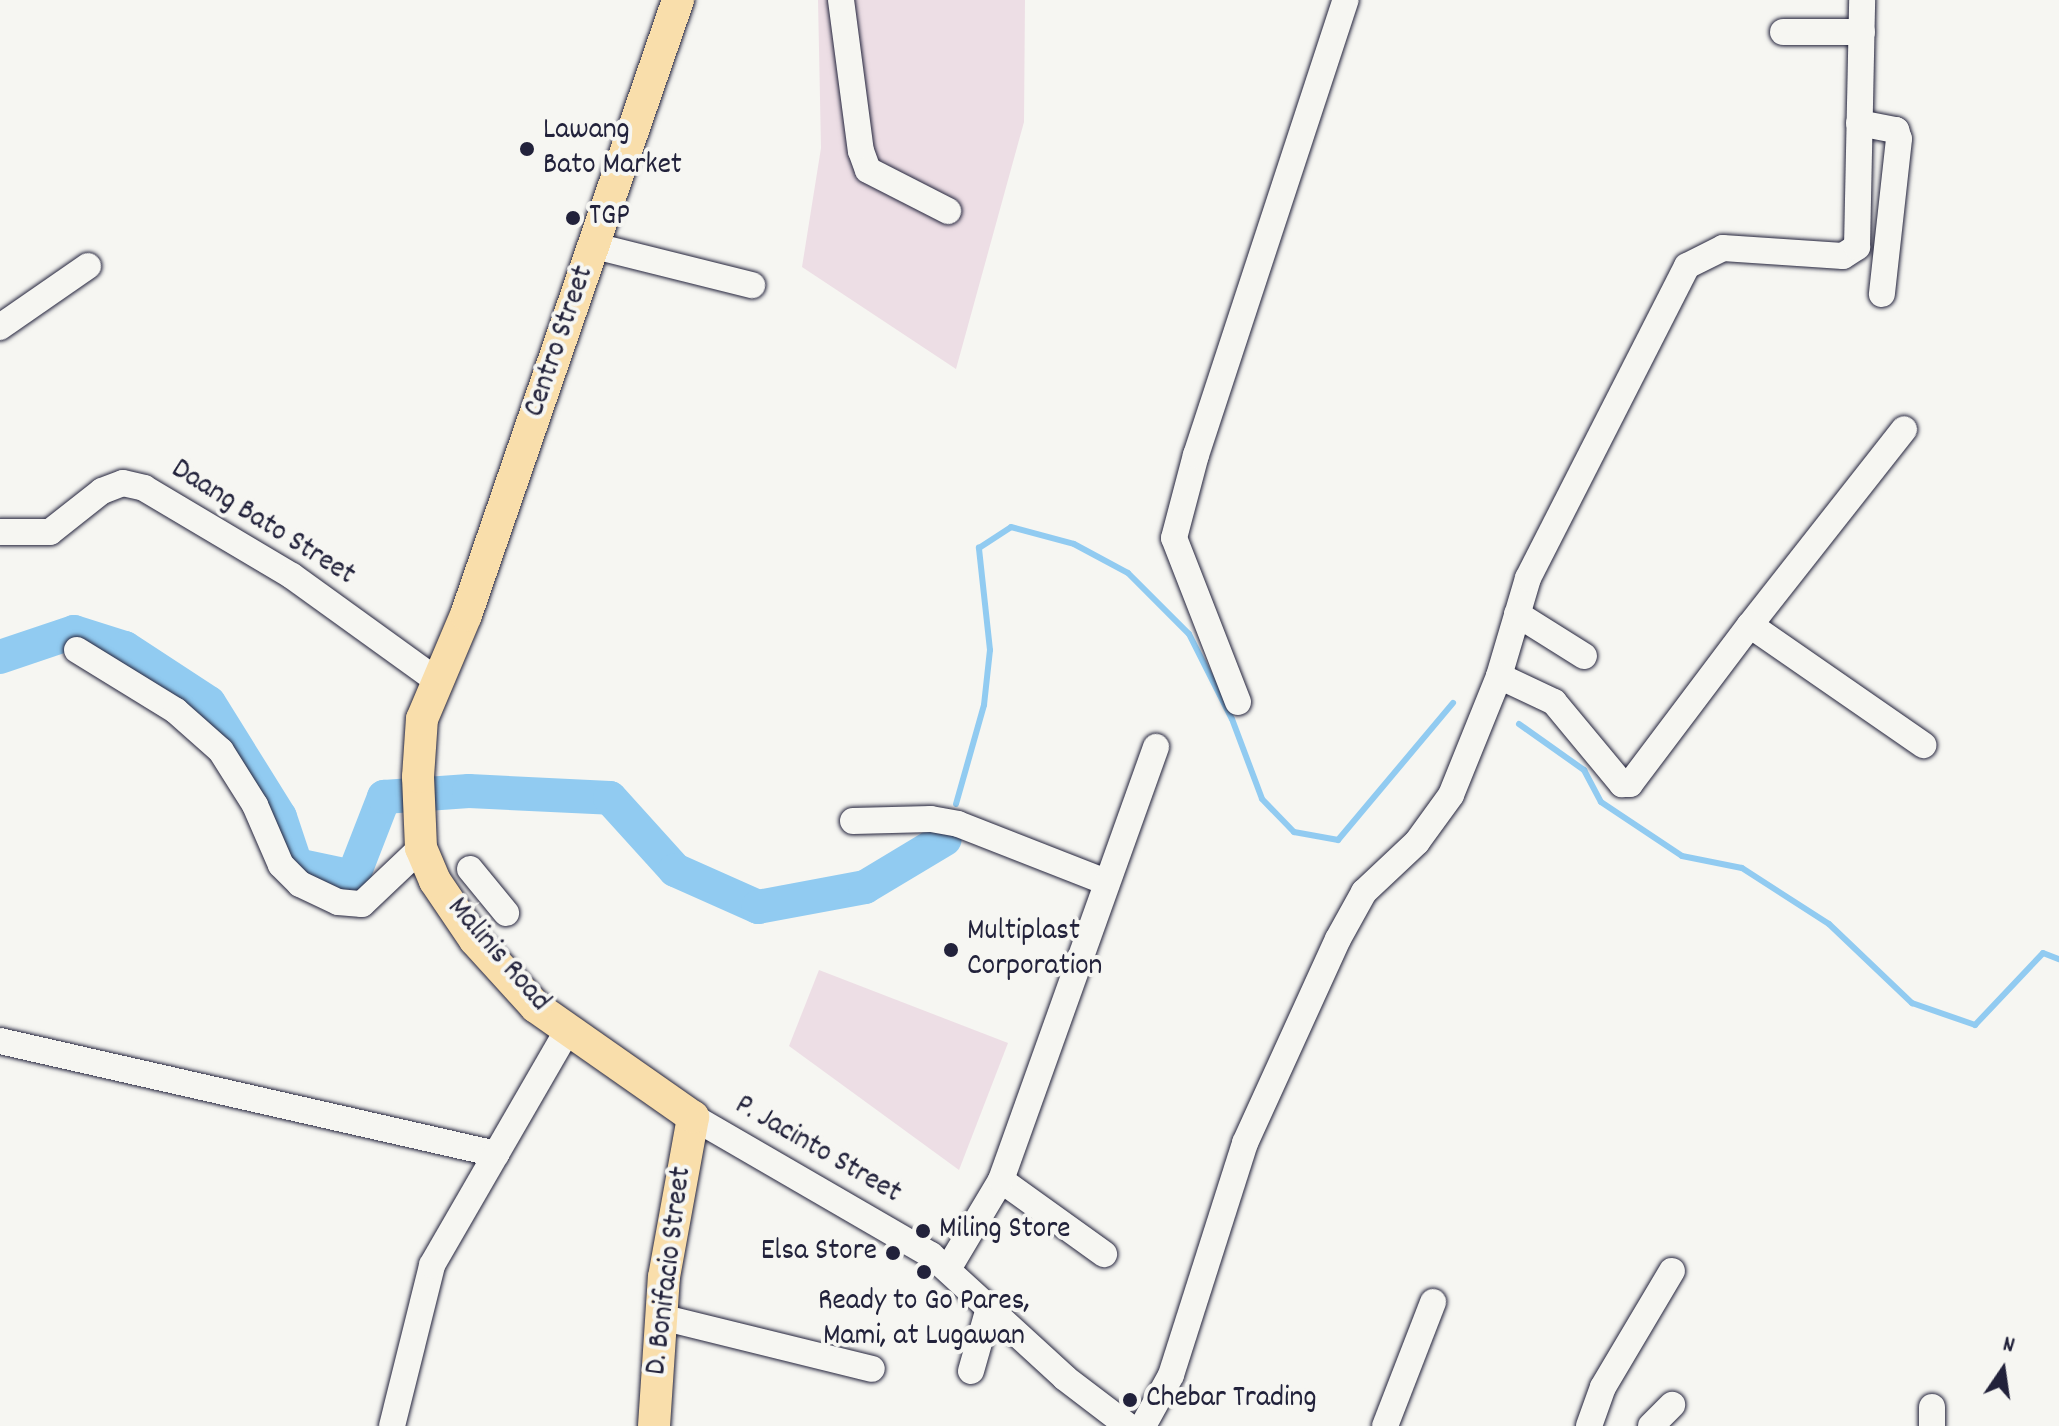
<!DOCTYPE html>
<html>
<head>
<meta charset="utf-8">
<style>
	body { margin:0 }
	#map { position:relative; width:2059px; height:1426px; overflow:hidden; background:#f6f6f2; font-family:Dekko,sans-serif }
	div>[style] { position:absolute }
	.built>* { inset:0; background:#eddee5 }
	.stream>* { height:6px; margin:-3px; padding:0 3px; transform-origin:3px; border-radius:3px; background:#91cbf1 }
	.river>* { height:34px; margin:-17px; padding:0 17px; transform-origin:17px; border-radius:17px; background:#91cbf1 }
	.roads { filter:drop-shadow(0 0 2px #22223b) drop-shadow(0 0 2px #22223b) }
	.minor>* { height:26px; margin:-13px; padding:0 13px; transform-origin:13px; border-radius:13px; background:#f6f6f2 }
	.major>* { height:32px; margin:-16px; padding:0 16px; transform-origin:16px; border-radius:16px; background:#f9deab }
	.dots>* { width:22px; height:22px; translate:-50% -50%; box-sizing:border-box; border:4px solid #f6f6f2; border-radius:50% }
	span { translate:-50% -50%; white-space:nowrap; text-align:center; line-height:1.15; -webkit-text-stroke:8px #f6f6f2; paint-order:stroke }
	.poi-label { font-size:30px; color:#22223b }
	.left { translate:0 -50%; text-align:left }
	.right { translate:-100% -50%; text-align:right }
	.street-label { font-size:30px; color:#22223b }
	.north { position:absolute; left:1963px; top:1330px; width:80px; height:80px; -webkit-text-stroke:6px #f6f6f2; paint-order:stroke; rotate:13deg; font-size:22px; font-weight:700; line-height:32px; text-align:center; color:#22223b }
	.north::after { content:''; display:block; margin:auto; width:28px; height:36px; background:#22223b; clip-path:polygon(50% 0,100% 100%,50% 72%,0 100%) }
</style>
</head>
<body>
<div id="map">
	<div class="built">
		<i style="clip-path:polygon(818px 0,1025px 0,1024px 122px,956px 369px,802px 267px,821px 148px)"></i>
		<i style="clip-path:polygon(819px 970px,1008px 1043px,959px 1170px,789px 1046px)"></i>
	</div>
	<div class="stream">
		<i style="left:1519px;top:724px;width:80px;rotate:35.3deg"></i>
		<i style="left:1584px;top:770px;width:36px;rotate:62deg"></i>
		<i style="left:1601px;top:802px;width:97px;rotate:33.7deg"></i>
		<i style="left:1682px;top:856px;width:61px;rotate:11.3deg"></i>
		<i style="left:1742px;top:868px;width:103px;rotate:32.8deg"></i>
		<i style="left:1829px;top:924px;width:115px;rotate:43.6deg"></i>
		<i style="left:1912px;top:1003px;width:67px;rotate:19.2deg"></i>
		<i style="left:1975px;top:1025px;width:99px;rotate:-46.6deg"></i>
		<i style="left:2043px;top:953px;width:17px;rotate:21deg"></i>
		<i style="left:956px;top:804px;width:103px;rotate:-74.2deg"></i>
		<i style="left:984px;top:705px;width:55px;rotate:-83.8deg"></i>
		<i style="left:990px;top:650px;width:103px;rotate:-96.2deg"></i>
		<i style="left:979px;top:548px;width:38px;rotate:-33deg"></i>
		<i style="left:1011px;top:527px;width:65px;rotate:15.1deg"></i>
		<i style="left:1074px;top:544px;width:61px;rotate:28.2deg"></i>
		<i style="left:1128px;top:573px;width:86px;rotate:45deg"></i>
		<i style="left:1189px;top:634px;width:95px;rotate:63.2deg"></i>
		<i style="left:1232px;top:719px;width:85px;rotate:69.4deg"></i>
		<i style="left:1262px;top:799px;width:46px;rotate:45.9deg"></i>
		<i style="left:1294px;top:832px;width:45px;rotate:10.3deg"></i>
		<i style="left:1338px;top:840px;width:179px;rotate:-50deg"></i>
	</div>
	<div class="river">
		<i style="left:0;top:657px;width:78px;rotate:-18.7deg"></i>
		<i style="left:74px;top:632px;width:53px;rotate:17.4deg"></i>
		<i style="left:125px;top:648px;width:100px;rotate:33.2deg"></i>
		<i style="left:209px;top:703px;width:134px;rotate:58.1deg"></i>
		<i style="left:280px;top:817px;width:51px;rotate:71.6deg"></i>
		<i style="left:296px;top:865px;width:58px;rotate:11.9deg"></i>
		<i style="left:353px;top:877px;width:86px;rotate:-68.8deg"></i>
		<i style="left:384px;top:797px;width:85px;rotate:-4deg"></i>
		<i style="left:469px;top:791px;width:141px;rotate:2.8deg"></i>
		<i style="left:610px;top:798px;width:97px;rotate:47.9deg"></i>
		<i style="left:675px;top:870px;width:91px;rotate:24deg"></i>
		<i style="left:758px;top:907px;width:109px;rotate:-10.6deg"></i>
		<i style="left:865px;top:887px;width:93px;rotate:-31deg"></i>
	</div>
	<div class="roads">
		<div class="minor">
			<i style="left:841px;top:0;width:152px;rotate:82.5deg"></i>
			<i style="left:861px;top:151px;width:20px;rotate:70deg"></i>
			<i style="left:868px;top:170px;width:90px;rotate:27.1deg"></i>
			<i style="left:1783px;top:32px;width:79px"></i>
			<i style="left:1859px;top:123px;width:38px;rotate:11deg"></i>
			<i style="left:1896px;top:130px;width:9px;rotate:72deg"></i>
			<i style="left:1899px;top:139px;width:156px;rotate:96.3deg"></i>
			<i style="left:595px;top:246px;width:162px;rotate:14deg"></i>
			<i style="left:0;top:327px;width:107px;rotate:-34.7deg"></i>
			<i style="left:0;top:532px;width:50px"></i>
			<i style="left:50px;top:532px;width:66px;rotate:-38.3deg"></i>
			<i style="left:102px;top:491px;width:22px;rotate:-21deg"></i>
			<i style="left:123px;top:483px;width:22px;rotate:13deg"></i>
			<i style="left:144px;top:488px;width:172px;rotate:30.7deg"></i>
			<i style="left:292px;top:576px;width:178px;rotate:35.8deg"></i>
			<i style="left:1517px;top:614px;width:79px;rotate:32.1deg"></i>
			<i style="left:1750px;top:625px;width:249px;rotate:-51.8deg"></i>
			<i style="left:77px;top:650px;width:116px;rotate:31.6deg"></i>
			<i style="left:176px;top:711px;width:60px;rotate:41.6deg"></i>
			<i style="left:221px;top:751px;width:64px;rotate:57.8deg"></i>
			<i style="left:255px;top:805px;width:65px;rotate:66.6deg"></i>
			<i style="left:281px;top:865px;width:27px;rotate:45deg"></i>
			<i style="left:300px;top:884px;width:42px;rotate:25.3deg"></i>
			<i style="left:338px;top:902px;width:24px;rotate:5deg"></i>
			<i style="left:362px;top:904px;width:81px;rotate:-43.5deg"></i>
			<i style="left:1499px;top:676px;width:102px;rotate:-73.5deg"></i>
			<i style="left:1528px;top:578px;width:350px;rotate:-63deg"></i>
			<i style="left:1687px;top:266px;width:40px;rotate:-26.6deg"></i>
			<i style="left:1723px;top:248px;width:120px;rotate:3.8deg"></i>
			<i style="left:1843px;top:256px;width:17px;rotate:-33deg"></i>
			<i style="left:1857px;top:247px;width:247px;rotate:-88.8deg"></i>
			<i style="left:1238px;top:702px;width:176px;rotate:-111.3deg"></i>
			<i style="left:1174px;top:538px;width:86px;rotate:-75.2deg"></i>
			<i style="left:1196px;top:455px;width:479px;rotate:-71.8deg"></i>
			<i style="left:853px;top:821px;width:78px;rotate:-1.5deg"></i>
			<i style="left:931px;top:819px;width:27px;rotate:10deg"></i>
			<i style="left:958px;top:824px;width:159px;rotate:21.4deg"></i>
			<i style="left:470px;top:869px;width:57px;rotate:50.7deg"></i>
			<i style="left:0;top:1041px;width:509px;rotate:12.83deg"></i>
			<i style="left:693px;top:1117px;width:275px;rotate:30.1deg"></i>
			<i style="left:931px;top:1255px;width:182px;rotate:42.5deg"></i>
			<i style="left:1065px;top:1378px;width:79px;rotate:37.3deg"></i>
			<i style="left:1001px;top:1180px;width:127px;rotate:35.7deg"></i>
			<i style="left:948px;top:1269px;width:104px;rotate:-59.2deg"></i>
			<i style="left:1001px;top:1180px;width:460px;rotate:-70.3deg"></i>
			<i style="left:661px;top:1317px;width:217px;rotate:13.8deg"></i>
			<i style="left:971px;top:1371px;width:66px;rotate:-74.1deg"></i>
			<i style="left:392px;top:1426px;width:166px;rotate:-76deg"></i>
			<i style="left:432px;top:1265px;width:270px;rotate:-60deg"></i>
			<i style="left:1143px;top:1426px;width:58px;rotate:-61.2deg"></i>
			<i style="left:1171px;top:1375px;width:244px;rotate:-72.3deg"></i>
			<i style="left:1245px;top:1143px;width:224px;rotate:-65.5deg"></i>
			<i style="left:1338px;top:939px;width:54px;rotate:-61deg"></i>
			<i style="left:1364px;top:892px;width:73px;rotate:-43.3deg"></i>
			<i style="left:1417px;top:842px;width:58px;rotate:-54.1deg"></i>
			<i style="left:1451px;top:795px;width:128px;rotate:-68deg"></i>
			<i style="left:1499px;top:676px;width:61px;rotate:25.3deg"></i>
			<i style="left:1554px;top:702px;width:107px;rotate:50.3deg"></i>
			<i style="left:1622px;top:784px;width:8px"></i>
			<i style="left:1630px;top:784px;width:199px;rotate:-53deg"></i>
			<i style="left:1750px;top:625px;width:211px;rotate:34.7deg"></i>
			<i style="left:1385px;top:1426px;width:133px;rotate:-68.8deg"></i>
			<i style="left:1589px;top:1426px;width:41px;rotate:-70.3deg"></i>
			<i style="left:1603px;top:1387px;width:135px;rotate:-59.3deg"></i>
			<i style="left:1651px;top:1426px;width:30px;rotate:-45deg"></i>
			<i style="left:1932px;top:1426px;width:19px;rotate:-90deg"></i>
		</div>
		<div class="major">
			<i style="left:654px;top:1426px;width:149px;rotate:-86.2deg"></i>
			<i style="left:664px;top:1277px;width:163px;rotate:-79.7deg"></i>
			<i style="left:693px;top:1117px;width:192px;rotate:-145deg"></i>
			<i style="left:536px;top:1007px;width:91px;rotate:-132.3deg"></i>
			<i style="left:475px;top:940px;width:71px;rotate:-124.1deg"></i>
			<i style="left:435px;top:881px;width:36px;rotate:-113deg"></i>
			<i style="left:421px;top:848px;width:71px;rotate:-92.4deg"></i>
			<i style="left:418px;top:777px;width:58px;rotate:-86.1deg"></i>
			<i style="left:422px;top:719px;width:113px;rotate:-67.1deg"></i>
			<i style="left:466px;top:615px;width:651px;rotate:-70.98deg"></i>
		</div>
	</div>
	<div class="dots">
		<i style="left:527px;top:149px;background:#22223b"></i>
		<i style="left:573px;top:218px;background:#22223b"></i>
		<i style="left:951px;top:950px;background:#22223b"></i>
		<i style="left:923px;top:1231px;background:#22223b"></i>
		<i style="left:893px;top:1253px;background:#22223b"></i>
		<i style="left:924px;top:1272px;background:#22223b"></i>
		<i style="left:1130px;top:1400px;background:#22223b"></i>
	</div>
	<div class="poi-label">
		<span class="left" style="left:543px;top:149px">Lawang<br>Bato Market</span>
		<span class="left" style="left:589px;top:218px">TGP</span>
		<span class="left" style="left:967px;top:950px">Multiplast<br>Corporation</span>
		<span class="left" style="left:939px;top:1231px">Miling Store</span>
		<span class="right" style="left:877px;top:1253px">Elsa Store</span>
		<span style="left:924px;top:1320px">Ready to Go Pares,<br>Mami, at Lugawan</span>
		<span class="left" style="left:1146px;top:1400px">Chebar Trading</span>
	</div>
	<div class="street-label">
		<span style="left:561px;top:342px;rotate:-71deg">Centro Street</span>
		<span style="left:262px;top:524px;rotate:32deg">Daang Bato Street</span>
		<span style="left:497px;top:956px;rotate:49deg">Malinis Road</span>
		<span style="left:817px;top:1151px;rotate:30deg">P. Jacinto Street</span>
		<span style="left:671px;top:1271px;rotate:-83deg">D. Bonifacio Street</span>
	</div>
	<div class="north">N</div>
</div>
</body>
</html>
